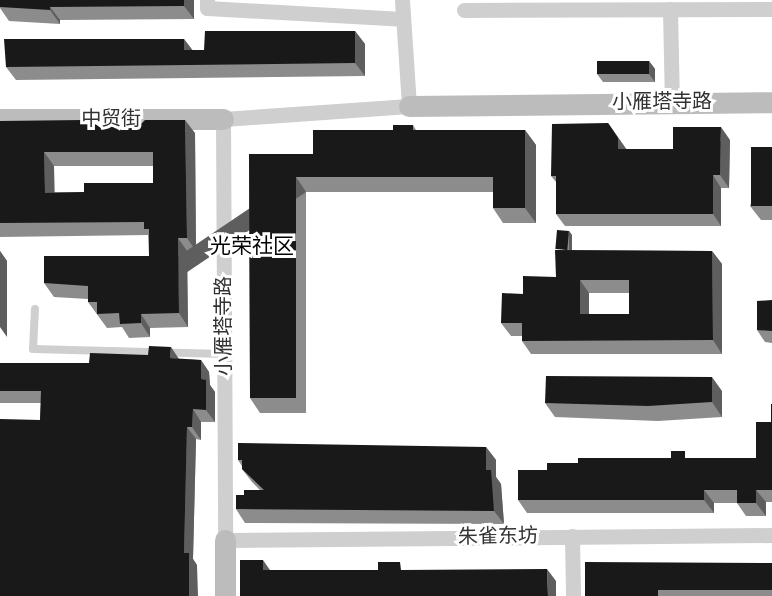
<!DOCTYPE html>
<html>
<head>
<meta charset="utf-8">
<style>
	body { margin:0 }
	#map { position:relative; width:772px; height:596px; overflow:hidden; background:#fff; font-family:"Varela Round","Noto Sans SC",sans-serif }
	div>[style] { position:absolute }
	.lane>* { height:8px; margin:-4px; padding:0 4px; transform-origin:4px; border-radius:4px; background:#cfcfcf }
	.street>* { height:15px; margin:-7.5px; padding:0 7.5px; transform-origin:7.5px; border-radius:7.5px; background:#cfcfcf }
	.secondary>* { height:21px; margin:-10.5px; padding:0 10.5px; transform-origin:10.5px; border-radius:10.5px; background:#bcbcbc }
	.wall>* { inset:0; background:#8c8c8c; transform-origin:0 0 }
	.shaded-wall>* { inset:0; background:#5e5e5e; transform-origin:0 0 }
	.building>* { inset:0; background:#191919; transform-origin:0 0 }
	span { translate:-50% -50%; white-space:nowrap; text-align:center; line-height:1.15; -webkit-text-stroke:6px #fff; paint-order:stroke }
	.street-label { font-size:20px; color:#323232 }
	.neighbourhood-label { font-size:21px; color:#000 }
</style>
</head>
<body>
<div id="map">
	<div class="lane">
		<i style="left:35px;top:309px;width:40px;rotate:92.9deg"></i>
		<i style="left:33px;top:349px;width:191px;rotate:1.5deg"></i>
	</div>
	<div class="street">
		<i style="left:207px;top:0;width:8px;rotate:90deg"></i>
		<i style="left:207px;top:8px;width:195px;rotate:3.2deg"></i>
		<i style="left:402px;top:0;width:106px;rotate:86.2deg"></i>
		<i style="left:409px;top:106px;width:186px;rotate:176deg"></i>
		<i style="left:223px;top:119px;width:421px;rotate:89.7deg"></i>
		<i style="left:225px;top:540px;width:547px;rotate:-0.52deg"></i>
		<i style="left:670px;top:9px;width:93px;rotate:88.8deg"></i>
		<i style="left:464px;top:10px;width:308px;rotate:-0.2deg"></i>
		<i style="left:572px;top:536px;width:60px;rotate:89deg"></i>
	</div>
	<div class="secondary">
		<i style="left:409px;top:106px;width:363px;rotate:-0.6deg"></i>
		<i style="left:0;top:119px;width:223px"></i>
		<i style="left:225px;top:540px;width:56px;rotate:90deg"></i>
	</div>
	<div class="wall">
		<i style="clip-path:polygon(0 0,194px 0,194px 19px,60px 20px,60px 24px,9px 21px,0 8px)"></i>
		<i style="clip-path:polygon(355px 31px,365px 44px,365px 76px,16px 80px,6px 67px,184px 39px,192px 50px,204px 50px)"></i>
		<i style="clip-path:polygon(649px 61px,655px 69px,655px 82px,603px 82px,597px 74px)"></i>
		<i style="clip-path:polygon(evenodd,0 121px,88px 124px,195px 133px,196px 251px,187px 251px,188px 327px,150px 328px,150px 337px,129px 338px,122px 327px,107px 328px,88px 302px,88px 299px,54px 297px,44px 283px,149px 256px,148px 235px,0 237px,0 121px,54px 166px,153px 166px,153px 183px,84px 192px,54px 192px,54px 166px)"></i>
		<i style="clip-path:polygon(608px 123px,626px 149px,673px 149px,730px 140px,729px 188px,721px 188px,721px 226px,565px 226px,556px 214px,556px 182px,551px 176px)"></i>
		<i style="clip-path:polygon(413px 125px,416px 130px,525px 130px,536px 145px,536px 223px,503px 223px,493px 208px,493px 192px,306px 192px,306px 413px,260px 413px,250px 398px,249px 154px,313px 154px,393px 130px)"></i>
		<i style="clip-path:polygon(772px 147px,772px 220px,761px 220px,750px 206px)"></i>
		<i style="clip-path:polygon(evenodd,569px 231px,572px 235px,572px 250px,712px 251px,722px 264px,722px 354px,531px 354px,522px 341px,522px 336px,511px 336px,501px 323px,523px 294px,556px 277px,569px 231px,589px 293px,629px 293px,629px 314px,589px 314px,589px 293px)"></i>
		<i style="left:0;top:251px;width:12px;height:86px;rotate:55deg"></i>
		<i style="clip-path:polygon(772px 283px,772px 343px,765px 342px,757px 330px,772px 300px)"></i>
		<i style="clip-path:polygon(179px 359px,201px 360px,209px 372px,210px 385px,215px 392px,215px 422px,201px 422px,201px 440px,196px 439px,193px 559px,197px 565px,40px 420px,41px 403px,0 403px,0 363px,89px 363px)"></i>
		<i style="clip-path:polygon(722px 391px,722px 417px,658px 421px,555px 417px,545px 403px)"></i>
		<i style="clip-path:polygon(772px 404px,772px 502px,766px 502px,766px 516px,746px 516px,737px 503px,714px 503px,714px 513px,527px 513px,518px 500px,547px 470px,578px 463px,689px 458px,756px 458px,771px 422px)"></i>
		<i style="clip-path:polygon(486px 447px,496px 460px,496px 477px,501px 484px,504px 524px,245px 523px,236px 509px,244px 495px,260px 490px,252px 482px,242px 469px,242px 466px,238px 460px)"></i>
		<i style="clip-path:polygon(772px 563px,772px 596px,585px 596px)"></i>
	</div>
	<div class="shaded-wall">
		<i style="clip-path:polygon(184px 0,194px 0,194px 19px,184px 6px)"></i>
		<i style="clip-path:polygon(50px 7px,60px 20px,60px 24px,50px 10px)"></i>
		<i style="clip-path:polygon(355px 31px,365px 44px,365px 76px,355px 63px)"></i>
		<i style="clip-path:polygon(184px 39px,194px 52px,184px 50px)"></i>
		<i style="clip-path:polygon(649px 61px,655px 69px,655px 82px,649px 74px)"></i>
		<i style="clip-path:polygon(185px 120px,195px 133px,196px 251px,187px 238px)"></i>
		<i style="clip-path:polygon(608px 123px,627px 150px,618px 149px)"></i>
		<i style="clip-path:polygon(721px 127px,730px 140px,729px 188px,720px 175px)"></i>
		<i style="clip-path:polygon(525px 130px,536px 145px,536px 223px,525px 208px)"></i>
		<i style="clip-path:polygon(44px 152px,54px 166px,55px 206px,45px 193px)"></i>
		<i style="clip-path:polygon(713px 175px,721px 188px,721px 226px,713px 214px)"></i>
		<i style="left:296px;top:177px;width:18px;height:221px;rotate:56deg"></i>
		<i style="clip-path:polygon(569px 231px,572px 235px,572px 253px,569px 249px)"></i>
		<i style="clip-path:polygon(178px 238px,187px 251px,188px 327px,179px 313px)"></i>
		<i style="clip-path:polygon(0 251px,7px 261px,7px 337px,0 327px)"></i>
		<i style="clip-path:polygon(712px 251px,722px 264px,722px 354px,713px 340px)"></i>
		<i style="clip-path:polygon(580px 280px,589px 293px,589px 328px,580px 314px)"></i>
		<i style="clip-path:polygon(141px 314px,150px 328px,150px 337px,141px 323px)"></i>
		<i style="clip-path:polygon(171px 347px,179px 359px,170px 358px)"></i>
		<i style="clip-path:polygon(201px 360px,209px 372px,210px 385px,215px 392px,215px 422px,206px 410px,201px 379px)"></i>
		<i style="clip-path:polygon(712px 377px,722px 391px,722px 417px,712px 402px)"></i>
		<i style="clip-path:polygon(193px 409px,201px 422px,201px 440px,192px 427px)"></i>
		<i style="clip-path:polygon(187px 427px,196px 439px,193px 559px,197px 565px,198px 596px,189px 596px,184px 553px)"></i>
		<i style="clip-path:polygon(486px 447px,496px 460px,496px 477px,501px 484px,504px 524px,494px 511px,486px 470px)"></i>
		<i style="clip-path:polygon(704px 490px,714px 503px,714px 513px,704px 500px)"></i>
		<i style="clip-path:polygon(756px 490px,766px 502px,766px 516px,756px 503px)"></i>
		<i style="clip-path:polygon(263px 560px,272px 573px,263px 570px)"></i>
		<i style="clip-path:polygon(547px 569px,556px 581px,556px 596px,548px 596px)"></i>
	</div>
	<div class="building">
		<i style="clip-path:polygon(0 0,184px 0,184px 6px,50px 7px,50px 10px,0 7px)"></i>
		<i style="clip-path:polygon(205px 31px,355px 31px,355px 63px,6px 67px,4px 39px,184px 39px,184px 50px,204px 50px)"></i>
		<i style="left:597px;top:61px;width:52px;height:13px"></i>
		<i style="clip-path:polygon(evenodd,83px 120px,88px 124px,141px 124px,145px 120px,185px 120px,187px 238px,178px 238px,179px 313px,141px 314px,141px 323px,120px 324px,119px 313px,97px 314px,97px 302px,88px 302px,88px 286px,44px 283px,44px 256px,149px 256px,149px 229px,144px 229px,144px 222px,0 223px,0 121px,83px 120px,44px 152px,153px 152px,153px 183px,84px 183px,84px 192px,45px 193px,44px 152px)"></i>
		<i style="clip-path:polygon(608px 123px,618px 138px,618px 149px,673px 149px,673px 127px,721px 127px,720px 175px,713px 175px,713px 214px,556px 214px,556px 176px,551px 176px,552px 124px)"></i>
		<i style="clip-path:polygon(393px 125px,413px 125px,413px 130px,525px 130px,525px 208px,493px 208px,493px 177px,296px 177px,296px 398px,250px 398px,249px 154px,313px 154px,313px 130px,393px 130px)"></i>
		<i style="left:751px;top:147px;width:21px;height:59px"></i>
		<i style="left:557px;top:230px;width:12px;height:19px;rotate:5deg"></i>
		<i style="clip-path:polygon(evenodd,555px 250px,712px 251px,713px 340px,522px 341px,522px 323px,501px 323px,502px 293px,523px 294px,523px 276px,556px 277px,555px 250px,580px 280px,629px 280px,629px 314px,580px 314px,580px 280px)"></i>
		<i style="clip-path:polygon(772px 283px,772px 331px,757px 330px,757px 301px,772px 300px)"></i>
		<i style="clip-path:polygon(149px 346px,171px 347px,170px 358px,201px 360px,201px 379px,206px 380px,206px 410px,193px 409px,192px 427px,187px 427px,184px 553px,189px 553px,189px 596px,0 596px,0 419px,40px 420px,41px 391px,0 391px,0 363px,89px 363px,90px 353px,148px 355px)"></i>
		<i style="clip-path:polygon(546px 376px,712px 377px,712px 402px,648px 406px,545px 403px)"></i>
		<i style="clip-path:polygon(771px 404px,772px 404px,772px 490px,756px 490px,756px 503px,737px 503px,737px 490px,704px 490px,704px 500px,518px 500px,518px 470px,547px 470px,547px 463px,578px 463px,578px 458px,671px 458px,671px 451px,685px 451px,685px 458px,756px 458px,756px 422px,771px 422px)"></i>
		<i style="clip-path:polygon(238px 443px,486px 447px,486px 470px,491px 470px,494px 511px,236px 509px,236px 495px,244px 495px,244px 490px,264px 490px,242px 469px,242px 460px,238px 460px)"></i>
		<i style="clip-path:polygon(240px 560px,263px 560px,263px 570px,378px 570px,378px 562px,400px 562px,401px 570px,547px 569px,548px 596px,240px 596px)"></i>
		<i style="clip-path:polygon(585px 562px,772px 563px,772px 590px,658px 590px,658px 596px,585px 596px)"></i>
	</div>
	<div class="street-label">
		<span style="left:662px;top:102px">小雁塔寺路</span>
		<span style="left:111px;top:119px">中贸街</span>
		<span style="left:224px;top:326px;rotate:-90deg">小雁塔寺路</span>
		<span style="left:498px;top:537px;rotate:-1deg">朱雀东坊</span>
	</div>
	<div class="neighbourhood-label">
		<span style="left:252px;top:247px">光荣社区</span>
	</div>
</div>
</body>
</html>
